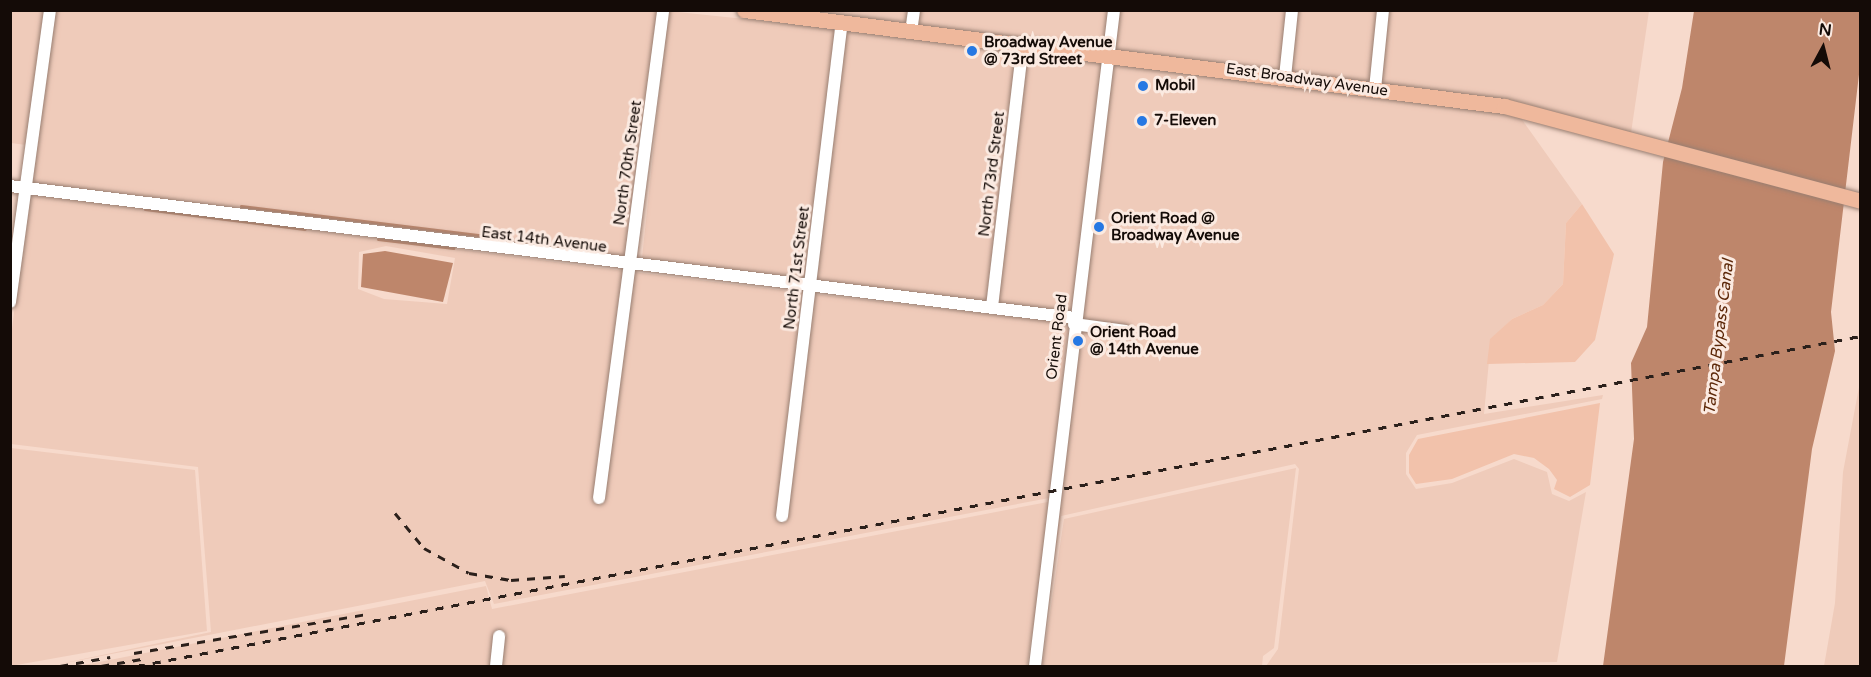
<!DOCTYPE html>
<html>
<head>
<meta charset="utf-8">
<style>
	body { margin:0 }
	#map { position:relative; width:1871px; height:677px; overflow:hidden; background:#f7dacc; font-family:"Varela Round",sans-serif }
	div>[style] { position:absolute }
	.built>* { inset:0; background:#efcbba; transform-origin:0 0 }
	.green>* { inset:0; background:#f2c2ab }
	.water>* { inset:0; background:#be866b }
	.stream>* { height:3px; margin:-1.5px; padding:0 1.5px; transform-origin:1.5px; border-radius:1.5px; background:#be866b }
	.roads { filter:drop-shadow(0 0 2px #987e71) drop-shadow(0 0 2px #987e71) }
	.minor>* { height:12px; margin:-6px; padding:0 6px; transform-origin:6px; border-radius:6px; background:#fff }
	.major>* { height:15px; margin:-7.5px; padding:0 7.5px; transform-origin:7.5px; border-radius:7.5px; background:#efb89c }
	.rail>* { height:3px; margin-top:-1.5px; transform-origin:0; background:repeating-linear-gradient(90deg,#2b201b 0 8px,transparent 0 16px) }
	.dots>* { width:16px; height:16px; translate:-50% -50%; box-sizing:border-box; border:3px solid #fbeae1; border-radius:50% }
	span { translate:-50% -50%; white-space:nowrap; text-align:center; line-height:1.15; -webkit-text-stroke:6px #fbeae1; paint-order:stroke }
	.poi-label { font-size:15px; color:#140b07; font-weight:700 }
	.left { translate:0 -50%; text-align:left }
	.street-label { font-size:15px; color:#140b07 }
	.water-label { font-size:16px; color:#5d2809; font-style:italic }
	.frame { position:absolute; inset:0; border:12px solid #140b07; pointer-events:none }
	.north { position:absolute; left:1793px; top:18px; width:60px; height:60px; -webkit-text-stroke:4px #fbeae1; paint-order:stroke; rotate:7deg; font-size:16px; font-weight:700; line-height:24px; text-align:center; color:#140b07 }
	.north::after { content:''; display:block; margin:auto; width:21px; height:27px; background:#140b07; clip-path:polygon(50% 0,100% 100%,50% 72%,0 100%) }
</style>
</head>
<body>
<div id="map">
	<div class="built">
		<i style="clip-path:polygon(805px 10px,909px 11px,907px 26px)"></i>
		<i style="clip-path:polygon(1488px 10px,1649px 11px,1631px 133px,1380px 85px,1388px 11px)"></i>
		<i style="clip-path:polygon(10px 11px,45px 11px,26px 145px,11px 143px)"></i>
		<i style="clip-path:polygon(54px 11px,659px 11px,625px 261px,30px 183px)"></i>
		<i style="left:668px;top:11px;width:170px;height:253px;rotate:6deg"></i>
		<i style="clip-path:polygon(919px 11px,1109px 11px,1104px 49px,916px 27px)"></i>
		<i style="clip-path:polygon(1118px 11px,1287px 11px,1281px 71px,1113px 50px)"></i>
		<i style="clip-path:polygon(1296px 11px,1378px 11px,1371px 84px,1290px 72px)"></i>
		<i style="left:846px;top:29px;width:173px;height:257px;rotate:7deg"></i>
		<i style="left:1027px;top:50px;width:77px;height:255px;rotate:7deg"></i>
		<i style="clip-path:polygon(1112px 60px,1518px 114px,1582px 204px,1566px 223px,1563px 284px,1543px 305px,1512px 319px,1491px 339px,1484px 414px,1603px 395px,1602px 399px,1417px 435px,1406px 453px,1406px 474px,1416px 489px,1452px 483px,1514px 459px,1547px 472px,1552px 494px,1569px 501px,1586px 492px,1557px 662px,1266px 666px,1278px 649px,1299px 469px,1295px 464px,1061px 516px,1044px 628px,1078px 329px,1129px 337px,1131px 327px,1079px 319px)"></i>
		<i style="clip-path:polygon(evenodd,29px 193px,624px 271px,594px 503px,602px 503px,633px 272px,804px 293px,777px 520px,785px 521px,813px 294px,1069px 323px,1049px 498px,494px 604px,485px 581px,50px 666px,211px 632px,198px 467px,11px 444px,11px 337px,29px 193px,386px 246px,455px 258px,447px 304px,384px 299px,358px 289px,359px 252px,386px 246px)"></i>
		<i style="clip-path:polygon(1860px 382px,1860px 666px,1824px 666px,1835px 603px,1843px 472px)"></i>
		<i style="clip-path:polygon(11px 448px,195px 470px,207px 631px,11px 666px)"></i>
		<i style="clip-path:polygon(1296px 468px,1274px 648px,1263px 656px,1262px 666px,1042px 666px,1064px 519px)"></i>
		<i style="clip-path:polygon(1053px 501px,1027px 666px,79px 666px,486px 586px,492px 609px)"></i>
	</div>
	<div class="green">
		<i style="clip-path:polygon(1582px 204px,1614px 254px,1595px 340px,1575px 362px,1487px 364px,1490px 339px,1512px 319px,1543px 305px,1563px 284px,1566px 223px)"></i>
		<i style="clip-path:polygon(1600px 403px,1590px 485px,1570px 497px,1554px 489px,1557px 480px,1549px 469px,1534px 458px,1514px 454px,1452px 479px,1416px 484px,1409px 473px,1409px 455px,1418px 439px)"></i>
	</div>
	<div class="water">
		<i style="clip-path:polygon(1694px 11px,1860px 11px,1860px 66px,1831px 312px,1835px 351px,1812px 449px,1784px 666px,1603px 666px,1634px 439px,1631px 363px,1647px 327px,1663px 162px,1682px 88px)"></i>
		<i style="clip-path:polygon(385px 251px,453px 263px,443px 302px,361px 287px,363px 254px)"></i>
	</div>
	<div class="stream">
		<i style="left:241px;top:206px;width:255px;rotate:7deg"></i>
		<i style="left:145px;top:209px;width:161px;rotate:7.1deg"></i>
		<i style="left:378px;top:239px;width:76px;rotate:6.8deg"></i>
	</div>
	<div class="roads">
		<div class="minor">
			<i style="left:911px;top:32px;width:22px;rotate:-82deg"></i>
			<i style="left:1285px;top:77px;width:67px;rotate:-84deg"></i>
			<i style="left:1375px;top:89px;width:79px;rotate:-84.2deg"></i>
			<i style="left:10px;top:186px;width:1073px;rotate:7.07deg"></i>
			<i style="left:10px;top:302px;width:295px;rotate:-82.2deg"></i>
			<i style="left:992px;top:307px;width:265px;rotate:-83.3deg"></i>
			<i style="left:1074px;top:324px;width:52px;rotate:7.7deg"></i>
			<i style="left:599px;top:498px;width:492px;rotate:-82.5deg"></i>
			<i style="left:782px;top:516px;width:497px;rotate:-83.1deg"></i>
			<i style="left:496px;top:666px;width:30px;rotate:-84deg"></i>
			<i style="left:1035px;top:666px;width:661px;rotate:-83.13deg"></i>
		</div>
		<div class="major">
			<i style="left:744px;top:10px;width:766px;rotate:7.2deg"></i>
			<i style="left:1504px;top:106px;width:368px;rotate:14.9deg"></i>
		</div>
	</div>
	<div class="rail">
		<i style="left:395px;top:513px;width:45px;rotate:50.4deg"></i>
		<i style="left:424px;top:548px;width:51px;rotate:29.1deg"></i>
		<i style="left:469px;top:573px;width:43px;rotate:9.5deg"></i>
		<i style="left:511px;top:580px;width:54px;rotate:-4.2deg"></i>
		<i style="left:134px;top:653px;width:237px;rotate:-9.5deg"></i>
		<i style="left:60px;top:666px;width:51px;rotate:-10.2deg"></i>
		<i style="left:101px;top:666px;width:47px;rotate:-9.9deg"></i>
		<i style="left:137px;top:666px;width:1754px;rotate:-10.84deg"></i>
	</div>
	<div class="dots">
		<i style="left:972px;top:51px;background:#2678e3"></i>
		<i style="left:1143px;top:86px;background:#2678e3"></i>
		<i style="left:1142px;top:121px;background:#2678e3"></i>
		<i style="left:1099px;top:227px;background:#2678e3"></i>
		<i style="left:1078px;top:341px;background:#2678e3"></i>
	</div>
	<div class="poi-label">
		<span class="left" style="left:984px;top:51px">Broadway Avenue<br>@ 73rd Street</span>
		<span class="left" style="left:1155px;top:86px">Mobil</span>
		<span class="left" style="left:1154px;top:121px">7-Eleven</span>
		<span class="left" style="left:1111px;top:227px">Orient Road @<br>Broadway Avenue</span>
		<span class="left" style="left:1090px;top:341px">Orient Road<br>@ 14th Avenue</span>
	</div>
	<div class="street-label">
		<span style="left:1307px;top:80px;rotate:8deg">East Broadway Avenue</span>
		<span style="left:628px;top:163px;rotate:-82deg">North 70th Street</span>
		<span style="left:992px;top:174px;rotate:-83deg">North 73rd Street</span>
		<span style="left:544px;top:240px;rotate:7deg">East 14th Avenue</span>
		<span style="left:797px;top:268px;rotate:-83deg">North 71st Street</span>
		<span style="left:1057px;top:337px;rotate:-83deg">Orient Road</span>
	</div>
	<div class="water-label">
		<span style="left:1719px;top:337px;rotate:-83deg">Tampa Bypass Canal</span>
	</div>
	<div class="frame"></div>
	<div class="north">N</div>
</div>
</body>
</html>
